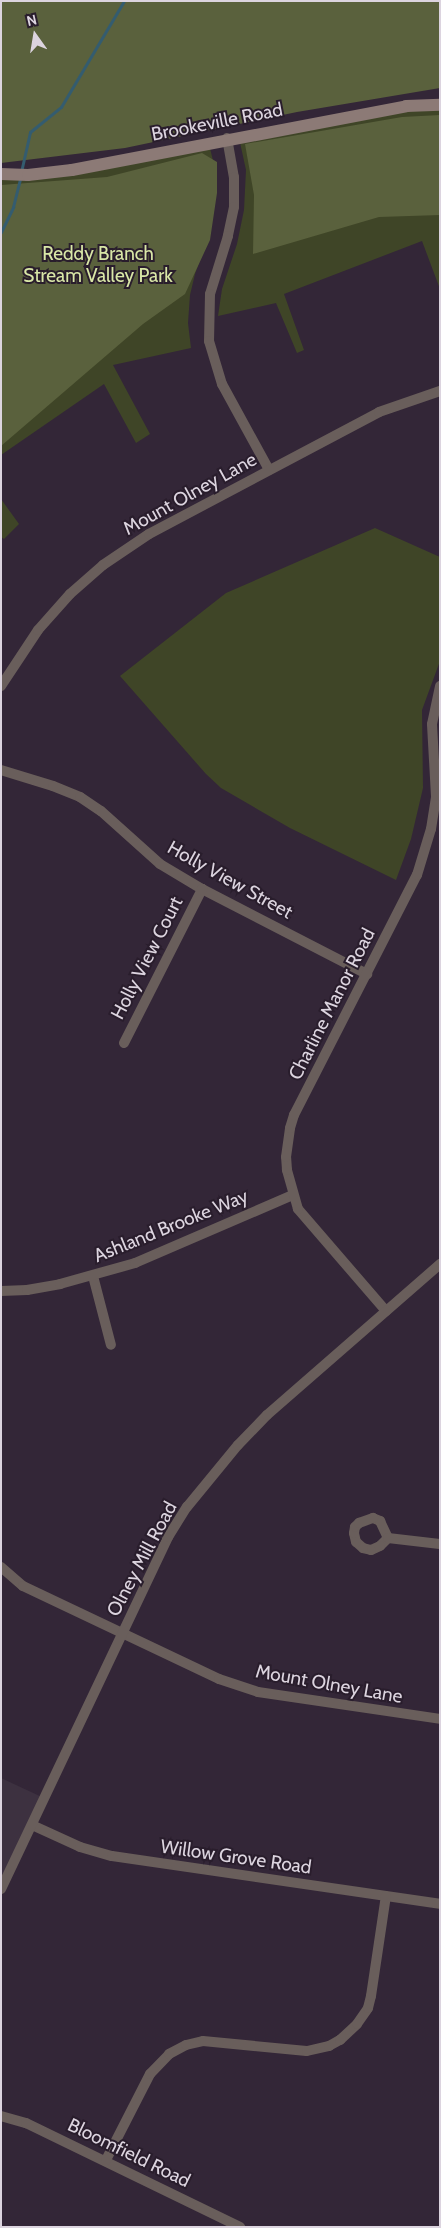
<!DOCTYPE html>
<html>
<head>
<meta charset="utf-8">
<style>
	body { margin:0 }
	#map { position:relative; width:441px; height:2228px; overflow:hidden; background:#332637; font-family:Cabin,sans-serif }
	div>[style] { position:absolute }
	.education>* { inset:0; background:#3d3140 }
	.green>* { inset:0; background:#3f4527 }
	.forest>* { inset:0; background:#5a613d }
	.stream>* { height:3px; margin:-1.5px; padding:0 1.5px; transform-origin:1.5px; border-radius:1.5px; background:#345c6f }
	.street>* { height:10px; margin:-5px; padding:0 5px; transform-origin:5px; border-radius:5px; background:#695e5b }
	.secondary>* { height:12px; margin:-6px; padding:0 6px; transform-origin:6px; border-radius:6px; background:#8c7a76 }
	span { translate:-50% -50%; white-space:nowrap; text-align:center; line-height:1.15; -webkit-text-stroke:4px #291d2c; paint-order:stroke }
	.street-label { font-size:19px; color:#dcd4df }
	.park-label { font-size:19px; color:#d9e7a7 }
	.frame { position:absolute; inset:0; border:2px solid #dcd4df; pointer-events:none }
	.north { position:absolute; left:10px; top:10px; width:50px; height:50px; -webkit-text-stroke:4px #291d2c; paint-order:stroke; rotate:347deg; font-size:14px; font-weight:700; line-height:20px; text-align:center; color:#dcd4df }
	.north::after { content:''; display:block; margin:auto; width:18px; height:22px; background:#dcd4df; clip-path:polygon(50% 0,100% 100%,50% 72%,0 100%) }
</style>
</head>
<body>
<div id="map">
	<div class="education">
		<i style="clip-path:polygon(1px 1778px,44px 1798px,1px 1889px)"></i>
	</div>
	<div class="green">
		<i style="clip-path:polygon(440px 106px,440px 289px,422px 241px,284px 294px,304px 350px,297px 353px,276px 303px,218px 316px,222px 289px,237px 244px,244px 210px,246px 170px,239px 138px)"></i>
		<i style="clip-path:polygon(209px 144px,215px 169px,206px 243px,195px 274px,190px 295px,188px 323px,191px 348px,113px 365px,150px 434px,136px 443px,104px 384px,1px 455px,1px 176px)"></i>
		<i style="clip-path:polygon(1px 499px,19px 524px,4px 539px,1px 537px)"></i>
		<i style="clip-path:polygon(375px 528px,440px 557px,440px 661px,422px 710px,423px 788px,411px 839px,396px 880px,290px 828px,221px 788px,206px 774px,120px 676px,226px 593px)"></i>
	</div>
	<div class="forest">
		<i style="clip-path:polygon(1px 1px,440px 1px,440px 88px,297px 112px,125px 148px,1px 163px)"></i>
		<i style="clip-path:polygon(440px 115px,440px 215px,379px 217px,253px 254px,254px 195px,245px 144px,402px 117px)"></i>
		<i style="clip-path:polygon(202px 153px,217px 162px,217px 193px,210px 240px,185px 294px,143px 324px,1px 446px,1px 185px,107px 177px)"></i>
	</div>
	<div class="stream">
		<i style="left:21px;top:172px;width:41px;rotate:-77.3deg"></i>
		<i style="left:30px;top:132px;width:40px;rotate:-39deg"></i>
		<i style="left:61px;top:107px;width:123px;rotate:-59.3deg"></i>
		<i style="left:1px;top:232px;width:28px;rotate:-64deg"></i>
		<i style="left:13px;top:207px;width:30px;rotate:-76deg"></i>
	</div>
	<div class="street">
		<i style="left:227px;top:138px;width:40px;rotate:80deg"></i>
		<i style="left:234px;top:177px;width:30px;rotate:90deg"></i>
		<i style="left:234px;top:207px;width:30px;rotate:102deg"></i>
		<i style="left:228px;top:236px;width:61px;rotate:107.2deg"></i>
		<i style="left:210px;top:294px;width:47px;rotate:91.2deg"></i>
		<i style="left:209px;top:341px;width:45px;rotate:73.2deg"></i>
		<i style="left:222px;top:384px;width:98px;rotate:61.3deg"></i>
		<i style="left:1px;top:686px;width:67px;rotate:-56.5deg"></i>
		<i style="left:38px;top:630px;width:48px;rotate:-48.4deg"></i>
		<i style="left:70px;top:594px;width:44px;rotate:-41.3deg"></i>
		<i style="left:103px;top:565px;width:55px;rotate:-34deg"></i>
		<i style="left:149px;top:534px;width:260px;rotate:-27.9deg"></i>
		<i style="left:379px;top:412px;width:65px;rotate:-19deg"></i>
		<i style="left:1px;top:770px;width:54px;rotate:17.1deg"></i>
		<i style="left:53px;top:786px;width:29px;rotate:22deg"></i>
		<i style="left:80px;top:797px;width:25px;rotate:34deg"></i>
		<i style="left:101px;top:811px;width:79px;rotate:41.9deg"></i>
		<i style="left:160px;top:864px;width:49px;rotate:30.8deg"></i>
		<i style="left:202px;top:889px;width:186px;rotate:27.3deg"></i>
		<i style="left:124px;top:1043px;width:173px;rotate:-63.1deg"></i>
		<i style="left:93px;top:1276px;width:71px;rotate:75.4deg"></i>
		<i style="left:1px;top:1291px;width:26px;rotate:-2deg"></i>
		<i style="left:27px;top:1290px;width:34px;rotate:-10deg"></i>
		<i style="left:60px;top:1284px;width:78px;rotate:-15.6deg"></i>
		<i style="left:135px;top:1263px;width:172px;rotate:-23.3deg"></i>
		<i style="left:386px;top:1311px;width:135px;rotate:-130.8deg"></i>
		<i style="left:298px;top:1209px;width:41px;rotate:-105.8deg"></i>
		<i style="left:287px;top:1170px;width:13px;rotate:-94deg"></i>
		<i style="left:286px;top:1157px;width:29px;rotate:-82deg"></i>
		<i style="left:290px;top:1128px;width:14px;rotate:-73deg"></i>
		<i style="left:294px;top:1115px;width:270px;rotate:-62.9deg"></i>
		<i style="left:417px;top:875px;width:48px;rotate:-73.1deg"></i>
		<i style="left:431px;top:829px;width:33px;rotate:-81deg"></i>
		<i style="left:436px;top:796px;width:72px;rotate:-93.2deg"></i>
		<i style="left:432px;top:724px;width:39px;rotate:-78deg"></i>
		<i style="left:373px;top:1518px;width:8px;rotate:23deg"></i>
		<i style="left:380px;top:1521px;width:19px;rotate:65deg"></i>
		<i style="left:388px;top:1538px;width:11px;rotate:135deg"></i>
		<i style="left:380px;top:1546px;width:10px;rotate:156deg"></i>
		<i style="left:371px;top:1550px;width:8px;rotate:-166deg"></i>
		<i style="left:363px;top:1548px;width:9px;rotate:-139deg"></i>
		<i style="left:356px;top:1542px;width:9px;rotate:-103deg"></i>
		<i style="left:354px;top:1533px;width:6px;rotate:-81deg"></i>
		<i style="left:355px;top:1527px;width:6px;rotate:-45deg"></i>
		<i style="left:359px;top:1523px;width:15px;rotate:-20deg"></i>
		<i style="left:388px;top:1538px;width:52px;rotate:6.6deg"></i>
		<i style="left:1px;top:1567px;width:29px;rotate:41deg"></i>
		<i style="left:23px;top:1586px;width:217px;rotate:25.4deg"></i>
		<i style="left:219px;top:1679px;width:41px;rotate:18.4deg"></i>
		<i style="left:258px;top:1692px;width:184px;rotate:8.4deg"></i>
		<i style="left:32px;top:1825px;width:53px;rotate:24.6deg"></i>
		<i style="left:80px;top:1847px;width:33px;rotate:16deg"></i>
		<i style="left:112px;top:1856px;width:331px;rotate:8.3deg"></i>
		<i style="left:1px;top:1889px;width:390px;rotate:-64.6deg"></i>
		<i style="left:168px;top:1537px;width:36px;rotate:-58deg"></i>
		<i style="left:187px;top:1507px;width:80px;rotate:-50.6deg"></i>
		<i style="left:238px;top:1445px;width:42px;rotate:-46deg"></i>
		<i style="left:267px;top:1415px;width:230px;rotate:-41.1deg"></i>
		<i style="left:1px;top:2116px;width:26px;rotate:16deg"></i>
		<i style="left:26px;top:2123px;width:238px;rotate:25.9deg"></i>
		<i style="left:106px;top:2160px;width:97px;rotate:-62.9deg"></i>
		<i style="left:150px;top:2074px;width:28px;rotate:-46deg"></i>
		<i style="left:169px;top:2054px;width:19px;rotate:-28deg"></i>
		<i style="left:186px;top:2045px;width:17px;rotate:-13deg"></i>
		<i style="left:203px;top:2041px;width:104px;rotate:5.5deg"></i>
		<i style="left:307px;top:2051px;width:23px;rotate:-13deg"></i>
		<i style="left:329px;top:2046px;width:13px;rotate:-29deg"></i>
		<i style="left:340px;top:2040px;width:23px;rotate:-43deg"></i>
		<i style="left:357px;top:2024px;width:19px;rotate:-55deg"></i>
		<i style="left:368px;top:2008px;width:12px;rotate:-76deg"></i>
		<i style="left:371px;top:1996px;width:101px;rotate:-81.5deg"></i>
	</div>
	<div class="secondary">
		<i style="left:1px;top:174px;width:27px;rotate:2deg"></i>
		<i style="left:28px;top:175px;width:44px;rotate:-6.5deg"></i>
		<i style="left:72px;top:170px;width:340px;rotate:-10.8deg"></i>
		<i style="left:406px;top:106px;width:34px;rotate:-2deg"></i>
	</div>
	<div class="street-label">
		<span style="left:217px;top:122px;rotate:-11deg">Brookeville Road</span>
		<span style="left:190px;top:494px;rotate:-29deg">Mount Olney Lane</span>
		<span style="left:230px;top:880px;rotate:29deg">Holly View Street</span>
		<span style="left:147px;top:958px;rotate:-63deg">Holly View Court</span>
		<span style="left:332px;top:1004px;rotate:-63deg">Charline Manor Road</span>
		<span style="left:171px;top:1226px;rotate:-22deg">Ashland Brooke Way</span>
		<span style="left:142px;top:1559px;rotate:-62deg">Olney Mill Road</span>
		<span style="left:329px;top:1684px;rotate:10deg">Mount Olney Lane</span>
		<span style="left:236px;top:1857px;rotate:8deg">Willow Grove Road</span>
		<span style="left:129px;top:2153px;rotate:26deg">Bloomfield Road</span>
	</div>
	<div class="park-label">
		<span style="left:98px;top:265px">Reddy Branch<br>Stream Valley Park</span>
	</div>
	<div class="frame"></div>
	<div class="north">N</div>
</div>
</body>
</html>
